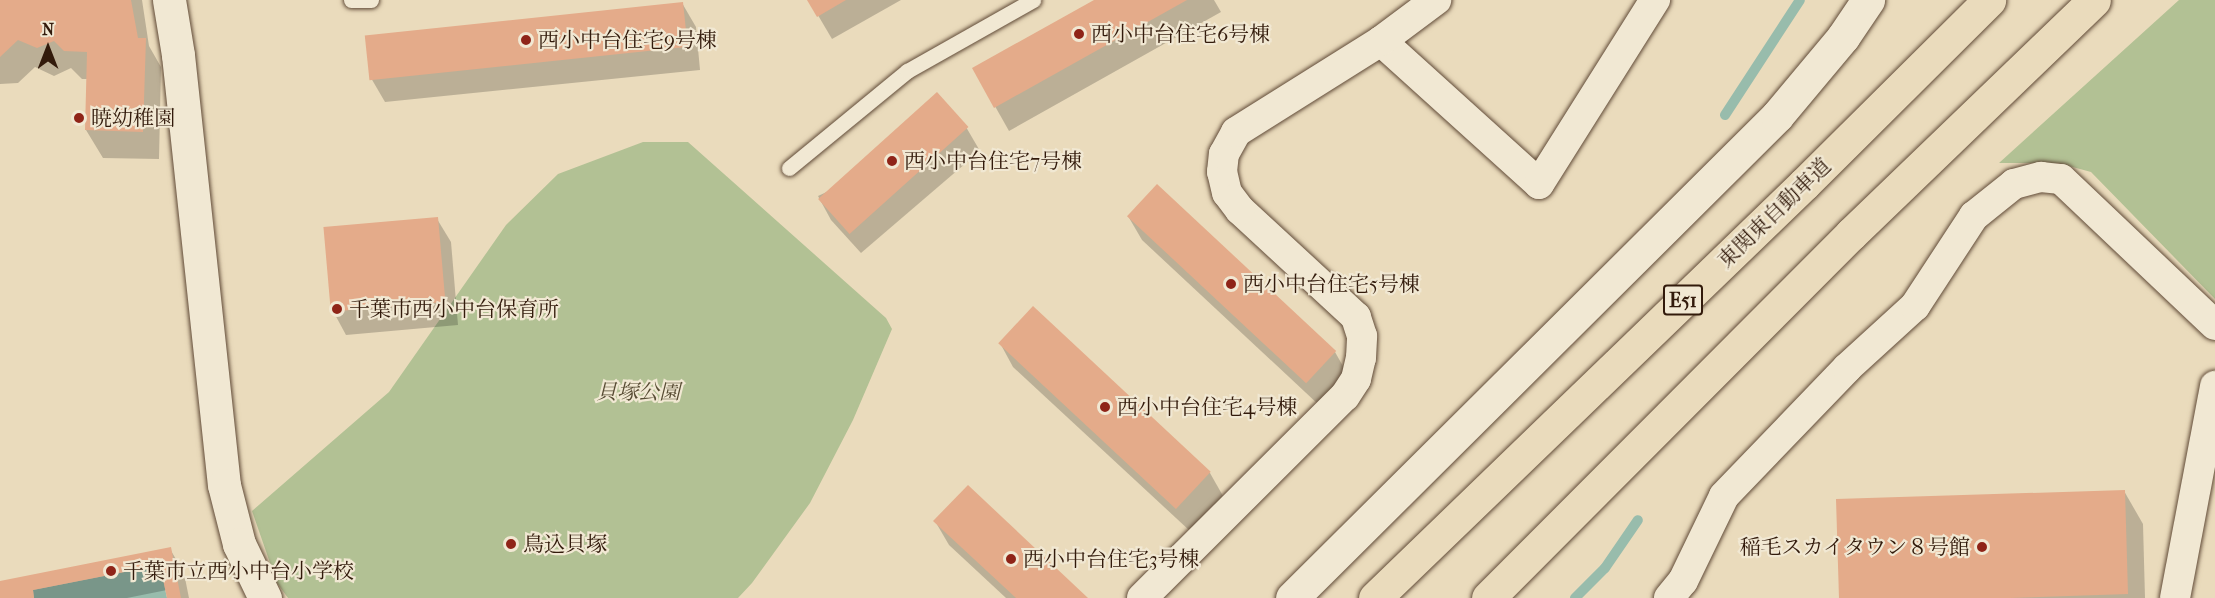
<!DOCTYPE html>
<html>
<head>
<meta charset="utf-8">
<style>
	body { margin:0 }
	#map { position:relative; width:2215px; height:598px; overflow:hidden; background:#eadbbc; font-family:"IM FELL French Canon","Noto Serif JP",serif }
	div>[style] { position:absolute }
	.green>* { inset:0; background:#b2c194 }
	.water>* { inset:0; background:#98bcac }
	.shadow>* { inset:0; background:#0003 }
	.stream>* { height:10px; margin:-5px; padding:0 5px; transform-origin:5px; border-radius:5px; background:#98bcac }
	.building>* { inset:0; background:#e4ab8a; transform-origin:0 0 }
	.roads { filter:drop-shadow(0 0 2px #604a37) drop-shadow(0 0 2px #604a37) }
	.lane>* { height:15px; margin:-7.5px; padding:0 7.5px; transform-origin:7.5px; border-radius:7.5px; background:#f1e8d3 }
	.street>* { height:30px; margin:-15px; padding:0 15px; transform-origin:15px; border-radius:15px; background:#f1e8d3 }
	.secondary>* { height:33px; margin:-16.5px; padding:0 16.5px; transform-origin:16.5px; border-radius:16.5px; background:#f1e8d3 }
	.highway>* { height:33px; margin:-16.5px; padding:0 16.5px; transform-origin:16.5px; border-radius:16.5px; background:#eadbbc }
	.dots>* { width:16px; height:16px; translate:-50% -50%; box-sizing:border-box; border:3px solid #f1e8d3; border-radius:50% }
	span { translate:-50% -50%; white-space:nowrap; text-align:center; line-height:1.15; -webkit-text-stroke:4.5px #f1e8d3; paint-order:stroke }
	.shield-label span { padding:2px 4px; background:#f1e8d3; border:2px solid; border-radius:4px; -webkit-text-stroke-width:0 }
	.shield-label { font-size:20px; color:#321a0b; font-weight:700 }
	.poi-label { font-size:21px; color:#321a0b }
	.left { translate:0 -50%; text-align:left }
	.right { translate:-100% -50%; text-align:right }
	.street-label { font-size:21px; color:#321a0b }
	.park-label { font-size:21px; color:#584c34; font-style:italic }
	.north { position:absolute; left:18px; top:18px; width:60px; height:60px; -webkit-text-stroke:4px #f1e8d3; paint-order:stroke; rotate:0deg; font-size:16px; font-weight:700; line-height:24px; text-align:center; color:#321a0b }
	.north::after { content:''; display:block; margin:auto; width:21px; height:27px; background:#321a0b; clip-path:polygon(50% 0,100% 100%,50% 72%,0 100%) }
</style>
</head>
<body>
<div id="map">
	<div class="green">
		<i style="clip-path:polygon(2179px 0,2215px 0,2215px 299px,2091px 172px,2058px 163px,1999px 163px)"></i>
		<i style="clip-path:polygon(643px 142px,688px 142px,886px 318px,892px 329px,853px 420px,810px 503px,752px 583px,738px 598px,288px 598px,277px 583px,252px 511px,389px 392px,506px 225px,558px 174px)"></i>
	</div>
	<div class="water">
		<i style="clip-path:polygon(160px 565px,167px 598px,34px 598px,33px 590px)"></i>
	</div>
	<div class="shadow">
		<i style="clip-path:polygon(0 0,142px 0,149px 46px,161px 67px,159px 159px,103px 158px,86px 130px,88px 79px,82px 79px,71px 68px,54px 76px,35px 67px,18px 83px,0 84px)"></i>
		<i style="clip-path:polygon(809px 0,901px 0,832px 39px)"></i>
		<i style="clip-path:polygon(1097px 0,1214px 0,1221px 12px,1009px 131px,974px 69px)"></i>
		<i style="clip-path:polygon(682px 3px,696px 27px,700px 70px,385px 102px,371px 78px)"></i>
		<i style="clip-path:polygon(966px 127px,980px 151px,861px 253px,831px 220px,818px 196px)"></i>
		<i style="clip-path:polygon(1128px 216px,1335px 352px,1348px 375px,1320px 406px,1142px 240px)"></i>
		<i style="clip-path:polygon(437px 219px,451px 242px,458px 325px,346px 335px,333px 311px,325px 228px)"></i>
		<i style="clip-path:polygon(1000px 343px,1210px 473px,1223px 496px,1190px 531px,1013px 367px)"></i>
		<i style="clip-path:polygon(2124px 491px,2143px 524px,2145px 598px,1840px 598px)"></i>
		<i style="clip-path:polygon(935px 521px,1086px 598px,1006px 598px,949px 545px)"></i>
		<i style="clip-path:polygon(170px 549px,184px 573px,189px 598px,168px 598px,167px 590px,127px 598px,0 598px,0 582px)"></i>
	</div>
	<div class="stream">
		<i style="left:1725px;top:115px;width:137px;rotate:-56.9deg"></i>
		<i style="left:1575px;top:598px;width:42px;rotate:-45deg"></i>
		<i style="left:1605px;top:568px;width:58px;rotate:-55.5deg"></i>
	</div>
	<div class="building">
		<i style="clip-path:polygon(0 0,131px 0,138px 38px,146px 38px,143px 132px,85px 130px,87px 52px,64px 51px,54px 41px,37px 48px,18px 40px,0 57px)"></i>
		<i style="clip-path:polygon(807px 0,846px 0,817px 17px)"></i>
		<i style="clip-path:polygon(1094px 0,1187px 0,994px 108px,972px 68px)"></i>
		<i style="left:683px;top:2px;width:45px;height:320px;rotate:84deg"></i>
		<i style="left:937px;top:92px;width:47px;height:160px;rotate:48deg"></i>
		<i style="left:1157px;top:184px;width:245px;height:44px;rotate:43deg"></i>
		<i style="left:438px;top:217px;width:85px;height:115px;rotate:85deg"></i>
		<i style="left:1033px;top:306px;width:243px;height:51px;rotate:43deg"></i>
		<i style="clip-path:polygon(968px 485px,1088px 598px,1016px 598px,933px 521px)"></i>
		<i style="clip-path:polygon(2125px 490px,2128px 594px,2010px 598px,1839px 598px,1836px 499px)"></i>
		<i style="clip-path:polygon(171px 547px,181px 598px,167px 598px,160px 565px,33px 590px,34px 598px,0 598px,0 581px)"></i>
	</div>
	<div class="roads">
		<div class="lane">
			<i style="left:351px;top:0;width:20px"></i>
			<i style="left:789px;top:168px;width:153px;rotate:-39.4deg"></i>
			<i style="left:907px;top:71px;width:145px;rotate:-29.4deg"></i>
		</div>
		<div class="street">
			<i style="left:1381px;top:41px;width:213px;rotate:42.1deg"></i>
			<i style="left:1539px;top:184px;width:218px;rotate:-57.8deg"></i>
			<i style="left:1142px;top:598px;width:286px;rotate:-44.9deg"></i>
			<i style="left:1345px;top:396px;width:20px;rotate:-57deg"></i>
			<i style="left:1356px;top:379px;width:22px;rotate:-77deg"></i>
			<i style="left:1361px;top:358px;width:22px;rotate:-87deg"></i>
			<i style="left:1362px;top:336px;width:20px;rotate:-108deg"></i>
			<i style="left:1356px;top:317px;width:158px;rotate:-137.3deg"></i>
			<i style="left:1240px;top:210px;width:21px;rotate:-127deg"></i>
			<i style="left:1227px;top:193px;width:22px;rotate:-103deg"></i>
			<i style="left:1222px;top:172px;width:18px;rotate:-84deg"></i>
			<i style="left:1224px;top:154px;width:25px;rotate:-61deg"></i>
			<i style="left:1236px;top:132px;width:171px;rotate:-32.1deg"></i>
			<i style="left:1381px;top:41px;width:69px;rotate:-36.7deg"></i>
			<i style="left:1669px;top:598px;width:22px;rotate:-51deg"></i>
			<i style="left:1683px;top:581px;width:94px;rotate:-64.2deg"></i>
			<i style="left:1724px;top:496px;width:178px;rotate:-46.1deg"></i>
			<i style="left:1847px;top:368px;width:92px;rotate:-42.4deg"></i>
			<i style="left:1915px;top:306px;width:108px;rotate:-56.8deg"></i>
			<i style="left:1974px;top:216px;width:51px;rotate:-38.7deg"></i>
			<i style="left:2014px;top:184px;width:28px;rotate:-15deg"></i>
			<i style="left:2041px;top:177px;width:20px;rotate:6deg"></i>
			<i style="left:2061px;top:179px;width:212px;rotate:43.5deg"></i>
			<i style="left:2175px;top:598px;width:216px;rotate:-79.3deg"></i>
		</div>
		<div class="secondary">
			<i style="left:169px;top:0;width:56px;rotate:80.7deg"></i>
			<i style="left:178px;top:55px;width:432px;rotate:83.9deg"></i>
			<i style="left:224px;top:485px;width:61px;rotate:75.7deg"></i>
			<i style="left:239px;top:544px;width:60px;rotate:64.3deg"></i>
			<i style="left:1292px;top:598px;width:684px;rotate:-44.82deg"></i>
			<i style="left:1777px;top:116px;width:103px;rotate:-50.1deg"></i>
			<i style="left:1843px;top:37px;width:45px;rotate:-56deg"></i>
		</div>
		<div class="highway">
			<i style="left:1375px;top:598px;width:596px;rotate:-43.98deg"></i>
			<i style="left:1804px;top:184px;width:261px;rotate:-44.8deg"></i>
			<i style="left:1488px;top:598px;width:514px;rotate:-45.08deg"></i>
			<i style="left:1851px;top:234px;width:337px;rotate:-43.9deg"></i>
		</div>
	</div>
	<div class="dots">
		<i style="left:1079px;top:34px;background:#8f2418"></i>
		<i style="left:526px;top:40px;background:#8f2418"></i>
		<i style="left:79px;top:118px;background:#8f2418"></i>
		<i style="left:892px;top:161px;background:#8f2418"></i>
		<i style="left:1231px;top:284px;background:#8f2418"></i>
		<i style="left:337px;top:309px;background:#8f2418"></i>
		<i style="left:1105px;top:407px;background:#8f2418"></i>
		<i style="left:511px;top:544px;background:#8f2418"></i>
		<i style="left:1982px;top:547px;background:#8f2418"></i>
		<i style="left:1011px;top:559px;background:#8f2418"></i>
		<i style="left:111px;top:571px;background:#8f2418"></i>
	</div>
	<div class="shield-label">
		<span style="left:1683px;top:300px">E51</span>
	</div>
	<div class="poi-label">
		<span class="left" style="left:1091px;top:34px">西小中台住宅6号棟</span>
		<span class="left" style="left:538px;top:40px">西小中台住宅9号棟</span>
		<span class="left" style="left:91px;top:118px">暁幼稚園</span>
		<span class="left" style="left:904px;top:161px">西小中台住宅7号棟</span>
		<span class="left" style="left:1243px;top:284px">西小中台住宅5号棟</span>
		<span class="left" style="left:349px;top:309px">千葉市西小中台保育所</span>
		<span class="left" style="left:1117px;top:407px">西小中台住宅4号棟</span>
		<span class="left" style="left:523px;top:544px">鳥込貝塚</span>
		<span class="right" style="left:1970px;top:547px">稲毛スカイタウン８号館</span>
		<span class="left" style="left:1023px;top:559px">西小中台住宅3号棟</span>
		<span class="left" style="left:123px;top:571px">千葉市立西小中台小学校</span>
	</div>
	<div class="street-label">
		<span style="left:1774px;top:213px;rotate:-44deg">東関東自動車道</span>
	</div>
	<div class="park-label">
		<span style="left:638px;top:392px">貝塚公園</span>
	</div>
	<div class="north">N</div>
</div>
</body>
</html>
